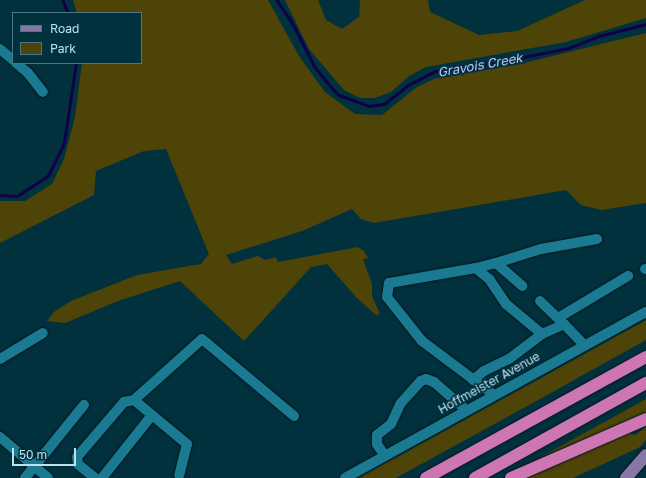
<!DOCTYPE html>
<html>
<head>
<meta charset="utf-8">
<style>
	body { margin:0 }
	#map { position:relative; width:646px; height:478px; overflow:hidden; background:#00313d; font-family:"Golos Text",sans-serif }
	div>[style] { position:absolute }
	.green>* { inset:0; background:#4e4407 }
	.stream>* { height:2.5px; margin:-1.25px; padding:0 1.25px; transform-origin:1.25px; border-radius:1.25px; background:#110049 }
	.roads { filter:drop-shadow(0 0 1px #00171e) drop-shadow(0 0 1px #00171e) }
	.minor>* { height:10px; margin:-5px; padding:0 5px; transform-origin:5px; border-radius:5px; background:#1a7a91 }
	.major>* { height:12px; margin:-6px; padding:0 6px; transform-origin:6px; border-radius:6px; background:#8677a5 }
	.highway>* { height:12px; margin:-6px; padding:0 6px; transform-origin:6px; border-radius:6px; background:#ce75b3 }
	span { translate:-50% -50%; white-space:nowrap; text-align:center; line-height:1.15; -webkit-text-stroke:3.5px #00313d; paint-order:stroke }
	.street-label { font-size:12px; color:#bae2ef }
	.water-label { font-size:13px; color:#bfc5f9; font-style:italic }
	.legend { position:absolute; left:12px; top:12px; width:130px; height:52px; box-sizing:border-box; background:#00313d; border:1px solid #4a7884; margin:0; padding:5px 7px; list-style:none; font-size:12px; color:#bae2ef }
	.legend li { display:flex; align-items:center; gap:8px; height:20px }
	.legend b { width:20px; border:1px solid #4a7884 }
	.scale { position:absolute; left:12px; top:448px; width:64px; height:18px; box-sizing:border-box; border:2px solid #bae2ef; border-top:0; padding-left:5px; font-size:12px; line-height:14px; white-space:nowrap; color:#bae2ef; -webkit-text-stroke:3px #00313d; paint-order:stroke }
</style>
</head>
<body>
<div id="map">
	<div class="green">
		<i style="clip-path:polygon(73px 0,268px 0,299px 56px,325px 92px,355px 114px,382px 115px,417px 87px,434px 79px,520px 64px,646px 33px,646px 203px,601px 210px,581px 205px,566px 190px,374px 223px,361px 219px,352px 209px,302px 231px,226px 255px,232px 264px,258px 256px,265px 260px,276px 257px,278px 262px,358px 247px,364px 251px,368px 258px,363px 259px,372px 284px,372px 296px,380px 314px,376px 315px,357px 298px,327px 264px,311px 267px,244px 341px,180px 281px,118px 301px,65px 323px,47px 321px,55px 311px,71px 301px,137px 275px,201px 264px,209px 254px,166px 149px,144px 151px,96px 171px,94px 195px,0 243px,0 201px,25px 201px,52px 184px,64px 159px,75px 117px,82px 63px,141px 63px,141px 13px,77px 13px)"></i>
		<i style="clip-path:polygon(285px 0,318px 0,326px 20px,342px 29px,359px 17px,360px 0,428px 0,430px 12px,479px 35px,517px 31px,585px 0,646px 0,646px 18px,566px 42px,426px 67px,409px 76px,391px 92px,374px 98px,360px 98px,344px 90px,309px 49px)"></i>
		<i style="clip-path:polygon(646px 320px,646px 340px,540px 399px,396px 478px,359px 478px)"></i>
		<i style="clip-path:polygon(646px 399px,646px 413px,539px 458px)"></i>
		<i style="clip-path:polygon(646px 427px,646px 440px,640px 447px,573px 478px,526px 478px,629px 433px,635px 435px)"></i>
	</div>
	<div class="stream">
		<i style="left:63px;top:0;width:14px;rotate:69deg"></i>
		<i style="left:277px;top:0;width:27px;rotate:56deg"></i>
		<i style="left:292px;top:22px;width:51px;rotate:62.9deg"></i>
		<i style="left:315px;top:67px;width:28px;rotate:51deg"></i>
		<i style="left:333px;top:89px;width:8px;rotate:45deg"></i>
		<i style="left:339px;top:95px;width:32px;rotate:20deg"></i>
		<i style="left:369px;top:106px;width:15px;rotate:-8deg"></i>
		<i style="left:384px;top:104px;width:31px;rotate:-38deg"></i>
		<i style="left:408px;top:85px;width:31px;rotate:-27deg"></i>
		<i style="left:436px;top:71px;width:37px;rotate:-6deg"></i>
		<i style="left:473px;top:67px;width:98px;rotate:-11.2deg"></i>
		<i style="left:569px;top:48px;width:32px;rotate:-22deg"></i>
		<i style="left:599px;top:36px;width:49px;rotate:-14.3deg"></i>
		<i style="left:0;top:195px;width:17px;rotate:3deg"></i>
		<i style="left:17px;top:196px;width:37px;rotate:-33deg"></i>
		<i style="left:48px;top:176px;width:37px;rotate:-64deg"></i>
		<i style="left:64px;top:143px;width:81px;rotate:-81.5deg"></i>
	</div>
	<div class="roads">
		<div class="minor">
			<i style="left:0;top:49px;width:17px;rotate:40deg"></i>
			<i style="left:16px;top:63px;width:16px;rotate:40deg"></i>
			<i style="left:28px;top:73px;width:24px;rotate:52deg"></i>
			<i style="left:496px;top:263px;width:47px;rotate:-17.3deg"></i>
			<i style="left:541px;top:249px;width:57px;rotate:-10.1deg"></i>
			<i style="left:476px;top:268px;width:21px;rotate:-14deg"></i>
			<i style="left:496px;top:263px;width:35px;rotate:41deg"></i>
			<i style="left:645px;top:269px;width:1px"></i>
			<i style="left:540px;top:301px;width:32px;rotate:44deg"></i>
			<i style="left:558px;top:318px;width:82px;rotate:-31deg"></i>
			<i style="left:542px;top:334px;width:24px;rotate:-24deg"></i>
			<i style="left:564px;top:324px;width:29px;rotate:46deg"></i>
			<i style="left:0;top:359px;width:50px;rotate:-31.2deg"></i>
			<i style="left:473px;top:380px;width:14px;rotate:-39deg"></i>
			<i style="left:484px;top:371px;width:28px;rotate:-26deg"></i>
			<i style="left:509px;top:359px;width:41px;rotate:-37.1deg"></i>
			<i style="left:542px;top:334px;width:47px;rotate:-140.2deg"></i>
			<i style="left:506px;top:304px;width:30px;rotate:-124deg"></i>
			<i style="left:489px;top:279px;width:17px;rotate:-140deg"></i>
			<i style="left:476px;top:268px;width:88px;rotate:170.2deg"></i>
			<i style="left:389px;top:283px;width:14px;rotate:98deg"></i>
			<i style="left:387px;top:297px;width:56px;rotate:51.5deg"></i>
			<i style="left:422px;top:341px;width:90px;rotate:36.9deg"></i>
			<i style="left:134px;top:400px;width:91px;rotate:-41.9deg"></i>
			<i style="left:202px;top:339px;width:120px;rotate:39.9deg"></i>
			<i style="left:0;top:437px;width:63px;rotate:40.5deg"></i>
			<i style="left:385px;top:456px;width:14px;rotate:-124deg"></i>
			<i style="left:377px;top:444px;width:9px;rotate:-90deg"></i>
			<i style="left:377px;top:435px;width:18px;rotate:-38deg"></i>
			<i style="left:391px;top:424px;width:23px;rotate:-65deg"></i>
			<i style="left:401px;top:403px;width:30px;rotate:-48deg"></i>
			<i style="left:421px;top:381px;width:5px;rotate:-22deg"></i>
			<i style="left:426px;top:379px;width:9px;rotate:21deg"></i>
			<i style="left:434px;top:382px;width:43px;rotate:41.2deg"></i>
			<i style="left:25px;top:478px;width:94px;rotate:-51.1deg"></i>
			<i style="left:95px;top:478px;width:22px;rotate:-141deg"></i>
			<i style="left:78px;top:464px;width:7px;rotate:-98deg"></i>
			<i style="left:77px;top:457px;width:72px;rotate:-49.5deg"></i>
			<i style="left:124px;top:402px;width:10px;rotate:-11deg"></i>
			<i style="left:134px;top:400px;width:69px;rotate:39.7deg"></i>
			<i style="left:187px;top:444px;width:32px;rotate:104deg"></i>
			<i style="left:102px;top:478px;width:80px;rotate:-51.6deg"></i>
			<i style="left:345px;top:478px;width:344px;rotate:-28.9deg"></i>
		</div>
		<div class="major">
			<i style="left:626px;top:478px;width:30px;rotate:-49deg"></i>
		</div>
		<div class="highway">
			<i style="left:426px;top:478px;width:251px;rotate:-28.8deg"></i>
			<i style="left:475px;top:478px;width:196px;rotate:-29.1deg"></i>
			<i style="left:511px;top:478px;width:147px;rotate:-23.6deg"></i>
		</div>
	</div>
	<div class="street-label">
		<span style="left:489px;top:383px;rotate:-29deg">Hoffmeister Avenue</span>
	</div>
	<div class="water-label">
		<span style="left:480px;top:65px;rotate:-10deg">Gravois Creek</span>
	</div>
	<ul class="legend">
	<li><b style="height:5px;background:#8677a5"></b>Road</li>
	<li><b style="height:11px;background:#4e4407"></b>Park</li>
	</ul>
	<div class="scale">50 m</div>
</div>
</body>
</html>
